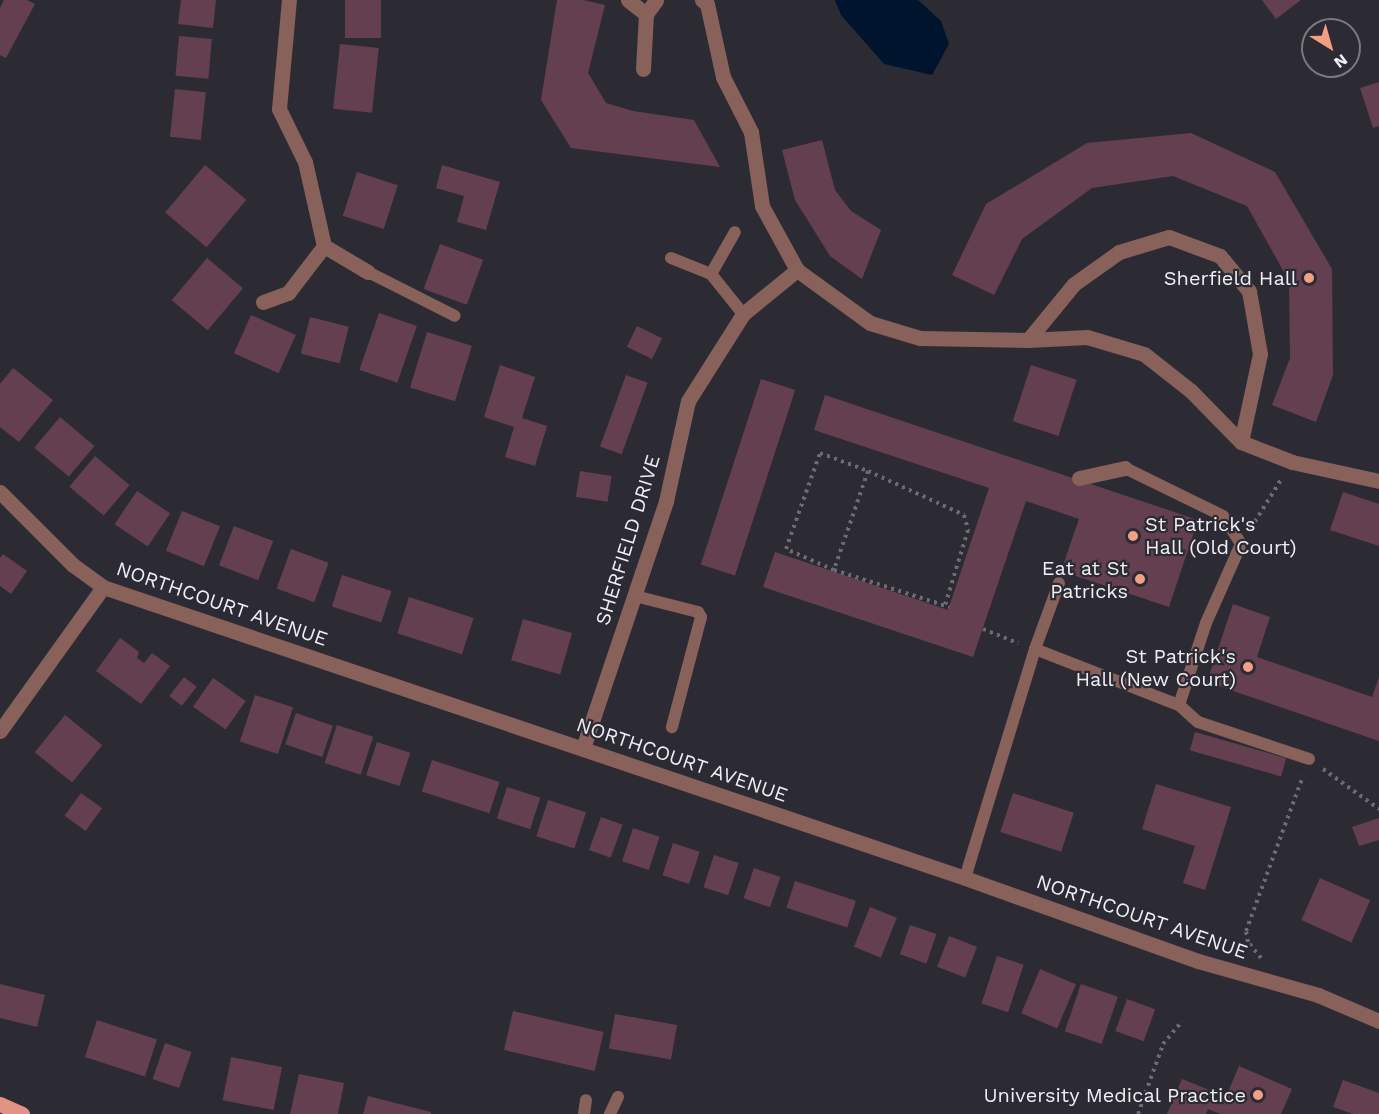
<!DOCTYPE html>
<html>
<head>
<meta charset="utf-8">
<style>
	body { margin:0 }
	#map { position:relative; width:1379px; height:1114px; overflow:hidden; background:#2c2b34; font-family:"Work Sans",sans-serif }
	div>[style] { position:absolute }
	.water>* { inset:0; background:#01142d }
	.building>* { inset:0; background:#643f50; transform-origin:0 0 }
	.path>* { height:4px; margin-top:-2px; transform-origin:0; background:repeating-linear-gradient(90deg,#6c6b73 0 3px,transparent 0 7.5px) }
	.lane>* { height:12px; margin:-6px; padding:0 6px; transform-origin:6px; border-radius:6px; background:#88615a }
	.street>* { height:15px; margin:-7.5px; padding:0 7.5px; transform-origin:7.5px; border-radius:7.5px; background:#88615a }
	.primary>* { height:15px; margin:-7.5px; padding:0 7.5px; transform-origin:7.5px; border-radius:7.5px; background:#e39386 }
	.dots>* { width:16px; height:16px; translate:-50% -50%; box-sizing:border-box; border:3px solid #2c2b34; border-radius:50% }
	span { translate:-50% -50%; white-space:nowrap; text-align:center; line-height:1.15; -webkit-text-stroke:4.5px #2c2b34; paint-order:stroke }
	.poi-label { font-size:20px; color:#efeef5 }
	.right { translate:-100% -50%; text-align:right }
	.left { translate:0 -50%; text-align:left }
	.street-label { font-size:20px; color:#efeef5 }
	.north { position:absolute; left:1301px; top:18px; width:60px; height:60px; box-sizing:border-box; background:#2c2b34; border:2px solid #7a7981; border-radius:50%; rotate:143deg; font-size:16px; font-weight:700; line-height:24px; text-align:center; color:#efeef5 }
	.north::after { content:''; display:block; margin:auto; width:21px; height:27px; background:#f39f84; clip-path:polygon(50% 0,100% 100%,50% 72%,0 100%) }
</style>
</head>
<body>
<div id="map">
	<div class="water">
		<i style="clip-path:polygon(835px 0,918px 0,941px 21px,949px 44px,932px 75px,884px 64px,841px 15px)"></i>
	</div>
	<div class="building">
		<i style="clip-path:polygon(4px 0,27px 0,35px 4px,6px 58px,0 55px,0 8px)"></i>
		<i style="clip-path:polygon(181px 0,216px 0,213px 28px,178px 24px)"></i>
		<i style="left:345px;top:0;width:36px;height:38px"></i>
		<i style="clip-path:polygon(557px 0,583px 0,605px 5px,588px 73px,606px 103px,633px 111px,694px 120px,720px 167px,571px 148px,541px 100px)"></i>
		<i style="clip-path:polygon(1262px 0,1301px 0,1276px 19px)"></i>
		<i style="left:179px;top:36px;width:33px;height:40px;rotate:5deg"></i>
		<i style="left:340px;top:44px;width:39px;height:65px;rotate:6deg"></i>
		<i style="clip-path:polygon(1379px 82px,1379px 126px,1373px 128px,1360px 88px)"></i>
		<i style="left:175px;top:89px;width:31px;height:48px;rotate:6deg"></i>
		<i style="clip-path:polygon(1191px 133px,1275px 172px,1332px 269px,1333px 375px,1316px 422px,1272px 405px,1290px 358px,1289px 281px,1247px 206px,1173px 176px,1092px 188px,1022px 239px,994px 295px,952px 275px,986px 204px,1087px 143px)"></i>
		<i style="clip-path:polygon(822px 140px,835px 190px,851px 211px,881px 230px,862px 279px,830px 256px,795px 200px,782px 150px)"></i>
		<i style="left:205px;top:165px;width:54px;height:62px;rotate:40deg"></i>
		<i style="clip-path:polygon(442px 165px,500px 182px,486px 230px,457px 222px,464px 196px,436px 188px)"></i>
		<i style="left:357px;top:172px;width:43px;height:46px;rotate:18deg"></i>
		<i style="left:440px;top:244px;width:46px;height:48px;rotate:20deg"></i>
		<i style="left:207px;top:258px;width:47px;height:55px;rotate:40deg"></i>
		<i style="left:379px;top:313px;width:40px;height:60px;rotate:19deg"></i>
		<i style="left:251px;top:315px;width:49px;height:42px;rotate:24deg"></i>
		<i style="left:310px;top:317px;width:40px;height:38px;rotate:14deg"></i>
		<i style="left:637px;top:326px;width:28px;height:23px;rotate:26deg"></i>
		<i style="left:427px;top:332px;width:47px;height:58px;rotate:17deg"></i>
		<i style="clip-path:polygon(500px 365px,535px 377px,522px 418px,547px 426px,535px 466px,505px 457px,514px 427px,484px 417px)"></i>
		<i style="left:1031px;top:365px;width:48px;height:59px;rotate:18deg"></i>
		<i style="clip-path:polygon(13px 368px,53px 400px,19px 442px,0 427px,0 384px)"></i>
		<i style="left:626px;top:375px;width:23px;height:76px;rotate:20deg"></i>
		<i style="left:761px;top:379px;width:36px;height:195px;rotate:18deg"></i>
		<i style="clip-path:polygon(825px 395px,1198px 520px,1169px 607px,1061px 571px,1079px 519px,1026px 501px,973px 657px,763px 587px,775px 552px,948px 610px,989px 488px,814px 430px)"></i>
		<i style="left:60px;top:417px;width:45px;height:40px;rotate:40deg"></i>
		<i style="left:95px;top:456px;width:45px;height:40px;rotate:40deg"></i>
		<i style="left:580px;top:471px;width:32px;height:26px;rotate:9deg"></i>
		<i style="left:137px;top:491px;width:40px;height:40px;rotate:34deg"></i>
		<i style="clip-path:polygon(1343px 492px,1379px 504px,1379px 546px,1330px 530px)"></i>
		<i style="left:182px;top:511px;width:41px;height:43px;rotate:22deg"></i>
		<i style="left:234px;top:526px;width:42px;height:42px;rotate:21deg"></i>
		<i style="left:291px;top:549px;width:40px;height:42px;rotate:20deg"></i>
		<i style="clip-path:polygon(3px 554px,27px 571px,11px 594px,0 586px,0 558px)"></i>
		<i style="left:342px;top:575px;width:52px;height:33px;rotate:18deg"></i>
		<i style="left:409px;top:597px;width:68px;height:38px;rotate:18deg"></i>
		<i style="clip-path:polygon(1233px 604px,1270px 617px,1257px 657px,1372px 697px,1379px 677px,1379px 741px,1207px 682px)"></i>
		<i style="left:523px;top:619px;width:51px;height:43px;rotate:16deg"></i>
		<i style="clip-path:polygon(120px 638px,139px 652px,137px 658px,144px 663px,152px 653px,170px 666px,141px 704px,96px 671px)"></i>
		<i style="left:184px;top:677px;width:16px;height:24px;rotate:38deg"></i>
		<i style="left:213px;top:678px;width:40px;height:35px;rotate:35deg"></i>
		<i style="left:255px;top:695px;width:40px;height:49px;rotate:18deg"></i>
		<i style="left:296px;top:713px;width:39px;height:33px;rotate:19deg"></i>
		<i style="left:65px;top:715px;width:48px;height:48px;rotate:39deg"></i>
		<i style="left:337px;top:725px;width:38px;height:40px;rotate:18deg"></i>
		<i style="left:1195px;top:732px;width:95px;height:19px;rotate:16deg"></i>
		<i style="left:377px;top:742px;width:35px;height:35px;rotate:18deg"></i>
		<i style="left:432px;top:760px;width:71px;height:33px;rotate:18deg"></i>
		<i style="clip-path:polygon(1156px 784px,1231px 807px,1205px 890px,1183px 883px,1195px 846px,1142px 829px)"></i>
		<i style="left:507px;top:787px;width:35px;height:33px;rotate:18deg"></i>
		<i style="left:81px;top:793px;width:26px;height:28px;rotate:36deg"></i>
		<i style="left:1013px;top:793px;width:64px;height:41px;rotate:18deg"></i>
		<i style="left:548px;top:800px;width:40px;height:38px;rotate:18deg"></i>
		<i style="left:601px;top:817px;width:23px;height:35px;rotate:20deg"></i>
		<i style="clip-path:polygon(1379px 818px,1379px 840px,1359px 846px,1352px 827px)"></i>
		<i style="left:633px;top:828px;width:28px;height:35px;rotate:18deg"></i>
		<i style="left:673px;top:843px;width:28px;height:34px;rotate:18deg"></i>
		<i style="left:714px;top:855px;width:26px;height:34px;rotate:18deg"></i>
		<i style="left:754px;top:868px;width:28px;height:32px;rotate:19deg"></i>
		<i style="left:1320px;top:878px;width:55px;height:46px;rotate:24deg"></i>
		<i style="left:795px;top:881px;width:64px;height:28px;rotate:18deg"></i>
		<i style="left:870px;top:907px;width:29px;height:43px;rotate:22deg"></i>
		<i style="left:910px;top:925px;width:28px;height:31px;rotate:19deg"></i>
		<i style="left:949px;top:936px;width:30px;height:33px;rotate:21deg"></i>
		<i style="left:997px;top:956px;width:28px;height:50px;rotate:18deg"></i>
		<i style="left:1040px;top:969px;width:39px;height:48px;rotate:23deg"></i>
		<i style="clip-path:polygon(0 984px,45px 995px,37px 1027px,0 1018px)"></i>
		<i style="left:1081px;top:984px;width:39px;height:50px;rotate:19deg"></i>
		<i style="left:1127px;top:999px;width:30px;height:34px;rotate:20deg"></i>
		<i style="left:513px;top:1011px;width:93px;height:40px;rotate:13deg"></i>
		<i style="left:615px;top:1014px;width:63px;height:35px;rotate:10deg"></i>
		<i style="left:97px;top:1020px;width:63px;height:39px;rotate:18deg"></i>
		<i style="left:165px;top:1043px;width:28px;height:38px;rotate:19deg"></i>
		<i style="left:231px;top:1057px;width:52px;height:44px;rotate:11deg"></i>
		<i style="clip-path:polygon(1239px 1066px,1292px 1089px,1281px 1114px,1220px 1114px,1208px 1109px,1206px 1114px,1167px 1114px,1182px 1079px,1214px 1092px,1212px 1096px,1224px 1101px)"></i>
		<i style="clip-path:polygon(299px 1074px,344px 1083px,338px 1114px,290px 1114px)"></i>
		<i style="clip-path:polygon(1343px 1080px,1379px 1093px,1379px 1114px,1353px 1114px,1333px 1107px)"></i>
		<i style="clip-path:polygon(368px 1096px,431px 1112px,431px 1114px,363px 1114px)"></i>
	</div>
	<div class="path">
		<i style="left:868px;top:471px;width:106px;rotate:24.6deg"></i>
		<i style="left:964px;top:515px;width:16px;rotate:75deg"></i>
		<i style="left:968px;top:530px;width:78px;rotate:107deg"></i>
		<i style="left:1251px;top:528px;width:59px;rotate:-58.2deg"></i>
		<i style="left:834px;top:570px;width:52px;rotate:-156.4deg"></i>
		<i style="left:786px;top:549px;width:102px;rotate:-70.5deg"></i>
		<i style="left:820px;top:453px;width:51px;rotate:20.6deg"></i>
		<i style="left:868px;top:471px;width:105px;rotate:109deg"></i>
		<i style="left:834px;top:570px;width:121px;rotate:17.8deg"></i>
		<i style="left:983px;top:629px;width:38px;rotate:22deg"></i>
		<i style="left:1323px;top:769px;width:69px;rotate:35.5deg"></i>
		<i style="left:1261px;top:958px;width:21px;rotate:-129deg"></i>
		<i style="left:1248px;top:942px;width:11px;rotate:-100deg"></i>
		<i style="left:1246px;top:931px;width:165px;rotate:-69.8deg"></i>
		<i style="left:1138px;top:1114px;width:74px;rotate:-70.3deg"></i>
		<i style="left:1163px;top:1044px;width:30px;rotate:-50deg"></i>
	</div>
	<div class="lane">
		<i style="left:671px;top:258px;width:43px;rotate:21.8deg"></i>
		<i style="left:711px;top:274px;width:51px;rotate:51.3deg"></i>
		<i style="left:368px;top:272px;width:97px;rotate:26.8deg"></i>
		<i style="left:711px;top:274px;width:48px;rotate:-60.3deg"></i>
		<i style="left:1125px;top:468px;width:109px;rotate:26.1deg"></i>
		<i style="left:1223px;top:516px;width:33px;rotate:57deg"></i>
		<i style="left:1241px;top:544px;width:86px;rotate:113.9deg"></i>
		<i style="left:1206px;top:623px;width:86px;rotate:108.2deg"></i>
		<i style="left:635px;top:596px;width:65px;rotate:14.3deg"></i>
		<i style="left:698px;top:612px;width:6px;rotate:59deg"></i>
		<i style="left:701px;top:617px;width:114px;rotate:104.8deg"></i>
		<i style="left:1035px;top:649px;width:155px;rotate:21.3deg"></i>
		<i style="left:1179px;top:705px;width:25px;rotate:42deg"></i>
		<i style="left:1198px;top:722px;width:117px;rotate:18.4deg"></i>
		<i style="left:965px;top:878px;width:239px;rotate:-73deg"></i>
		<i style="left:1035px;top:649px;width:70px;rotate:-70deg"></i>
		<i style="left:584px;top:1114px;width:14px;rotate:-82deg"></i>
		<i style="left:610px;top:1114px;width:19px;rotate:-65deg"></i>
	</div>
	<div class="street">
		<i style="left:628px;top:0;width:23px;rotate:38deg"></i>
		<i style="left:646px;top:14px;width:17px;rotate:-54deg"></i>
		<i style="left:702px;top:0;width:6px;rotate:39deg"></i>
		<i style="left:707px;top:4px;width:75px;rotate:77.6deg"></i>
		<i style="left:723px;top:77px;width:62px;rotate:63deg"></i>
		<i style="left:751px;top:132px;width:75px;rotate:81.5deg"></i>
		<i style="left:762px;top:206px;width:73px;rotate:61.3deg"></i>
		<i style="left:797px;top:270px;width:90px;rotate:36deg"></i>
		<i style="left:870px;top:323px;width:52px;rotate:16.7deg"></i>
		<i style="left:920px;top:338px;width:108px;rotate:1.1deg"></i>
		<i style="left:1028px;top:340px;width:59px;rotate:-2.9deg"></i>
		<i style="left:1087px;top:337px;width:59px;rotate:16.6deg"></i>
		<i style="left:1144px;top:354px;width:60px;rotate:38.2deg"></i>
		<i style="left:1191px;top:391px;width:71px;rotate:45.6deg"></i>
		<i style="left:1241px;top:442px;width:55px;rotate:21.4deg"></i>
		<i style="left:1292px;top:462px;width:89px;rotate:12.3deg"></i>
		<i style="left:643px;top:69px;width:55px;rotate:-86.9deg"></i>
		<i style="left:324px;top:246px;width:51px;rotate:30.6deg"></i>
		<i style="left:263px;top:302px;width:27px;rotate:-20deg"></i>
		<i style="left:288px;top:293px;width:59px;rotate:-52.5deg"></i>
		<i style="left:324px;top:246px;width:86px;rotate:-102.7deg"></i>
		<i style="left:305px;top:162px;width:59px;rotate:-116.1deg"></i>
		<i style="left:279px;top:109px;width:109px;rotate:-84.8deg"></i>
		<i style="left:1028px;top:340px;width:72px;rotate:-50.6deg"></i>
		<i style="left:1074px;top:284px;width:55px;rotate:-35.4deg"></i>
		<i style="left:1119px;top:252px;width:52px;rotate:-16.7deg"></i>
		<i style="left:1169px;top:237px;width:54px;rotate:20.4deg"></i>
		<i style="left:1220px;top:256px;width:45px;rotate:50.4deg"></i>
		<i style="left:1249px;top:291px;width:64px;rotate:80.1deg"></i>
		<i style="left:1260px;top:354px;width:90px;rotate:102.2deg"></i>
		<i style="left:1079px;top:478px;width:47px;rotate:-12.3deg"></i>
		<i style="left:0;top:492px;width:103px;rotate:45deg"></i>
		<i style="left:73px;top:565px;width:37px;rotate:36deg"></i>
		<i style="left:103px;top:587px;width:910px;rotate:18.65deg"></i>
		<i style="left:965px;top:878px;width:247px;rotate:19.6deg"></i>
		<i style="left:1198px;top:961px;width:125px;rotate:15.8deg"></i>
		<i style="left:1318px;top:995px;width:66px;rotate:23.1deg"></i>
		<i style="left:0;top:731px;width:177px;rotate:-54.4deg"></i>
		<i style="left:583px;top:748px;width:261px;rotate:-71.4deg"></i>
		<i style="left:666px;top:501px;width:102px;rotate:-77.6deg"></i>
		<i style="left:688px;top:401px;width:103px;rotate:-57.7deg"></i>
		<i style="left:743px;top:314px;width:70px;rotate:-39.2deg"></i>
	</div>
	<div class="primary">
		<i style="left:0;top:1104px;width:24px;rotate:24deg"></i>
	</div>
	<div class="dots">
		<i style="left:1309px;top:278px;background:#f39f84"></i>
		<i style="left:1133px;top:536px;background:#f39f84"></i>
		<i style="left:1140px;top:579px;background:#f39f84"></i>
		<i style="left:1248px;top:667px;background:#f39f84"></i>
		<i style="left:1258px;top:1095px;background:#f39f84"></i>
	</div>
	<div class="poi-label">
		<span class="right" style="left:1297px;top:278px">Sherfield Hall</span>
		<span class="left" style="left:1145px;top:536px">St Patrick's<br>Hall (Old Court)</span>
		<span class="right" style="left:1128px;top:580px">Eat at St<br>Patricks</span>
		<span class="right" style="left:1236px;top:668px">St Patrick's<br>Hall (New Court)</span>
		<span class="right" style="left:1246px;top:1095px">University Medical Practice</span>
	</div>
	<div class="street-label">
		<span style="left:628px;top:540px;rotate:-73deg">SHERFIELD DRIVE</span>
		<span style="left:222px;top:604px;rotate:19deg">NORTHCOURT AVENUE</span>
		<span style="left:682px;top:760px;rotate:19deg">NORTHCOURT AVENUE</span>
		<span style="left:1142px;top:917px;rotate:19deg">NORTHCOURT AVENUE</span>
	</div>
	<div class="north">N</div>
</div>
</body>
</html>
